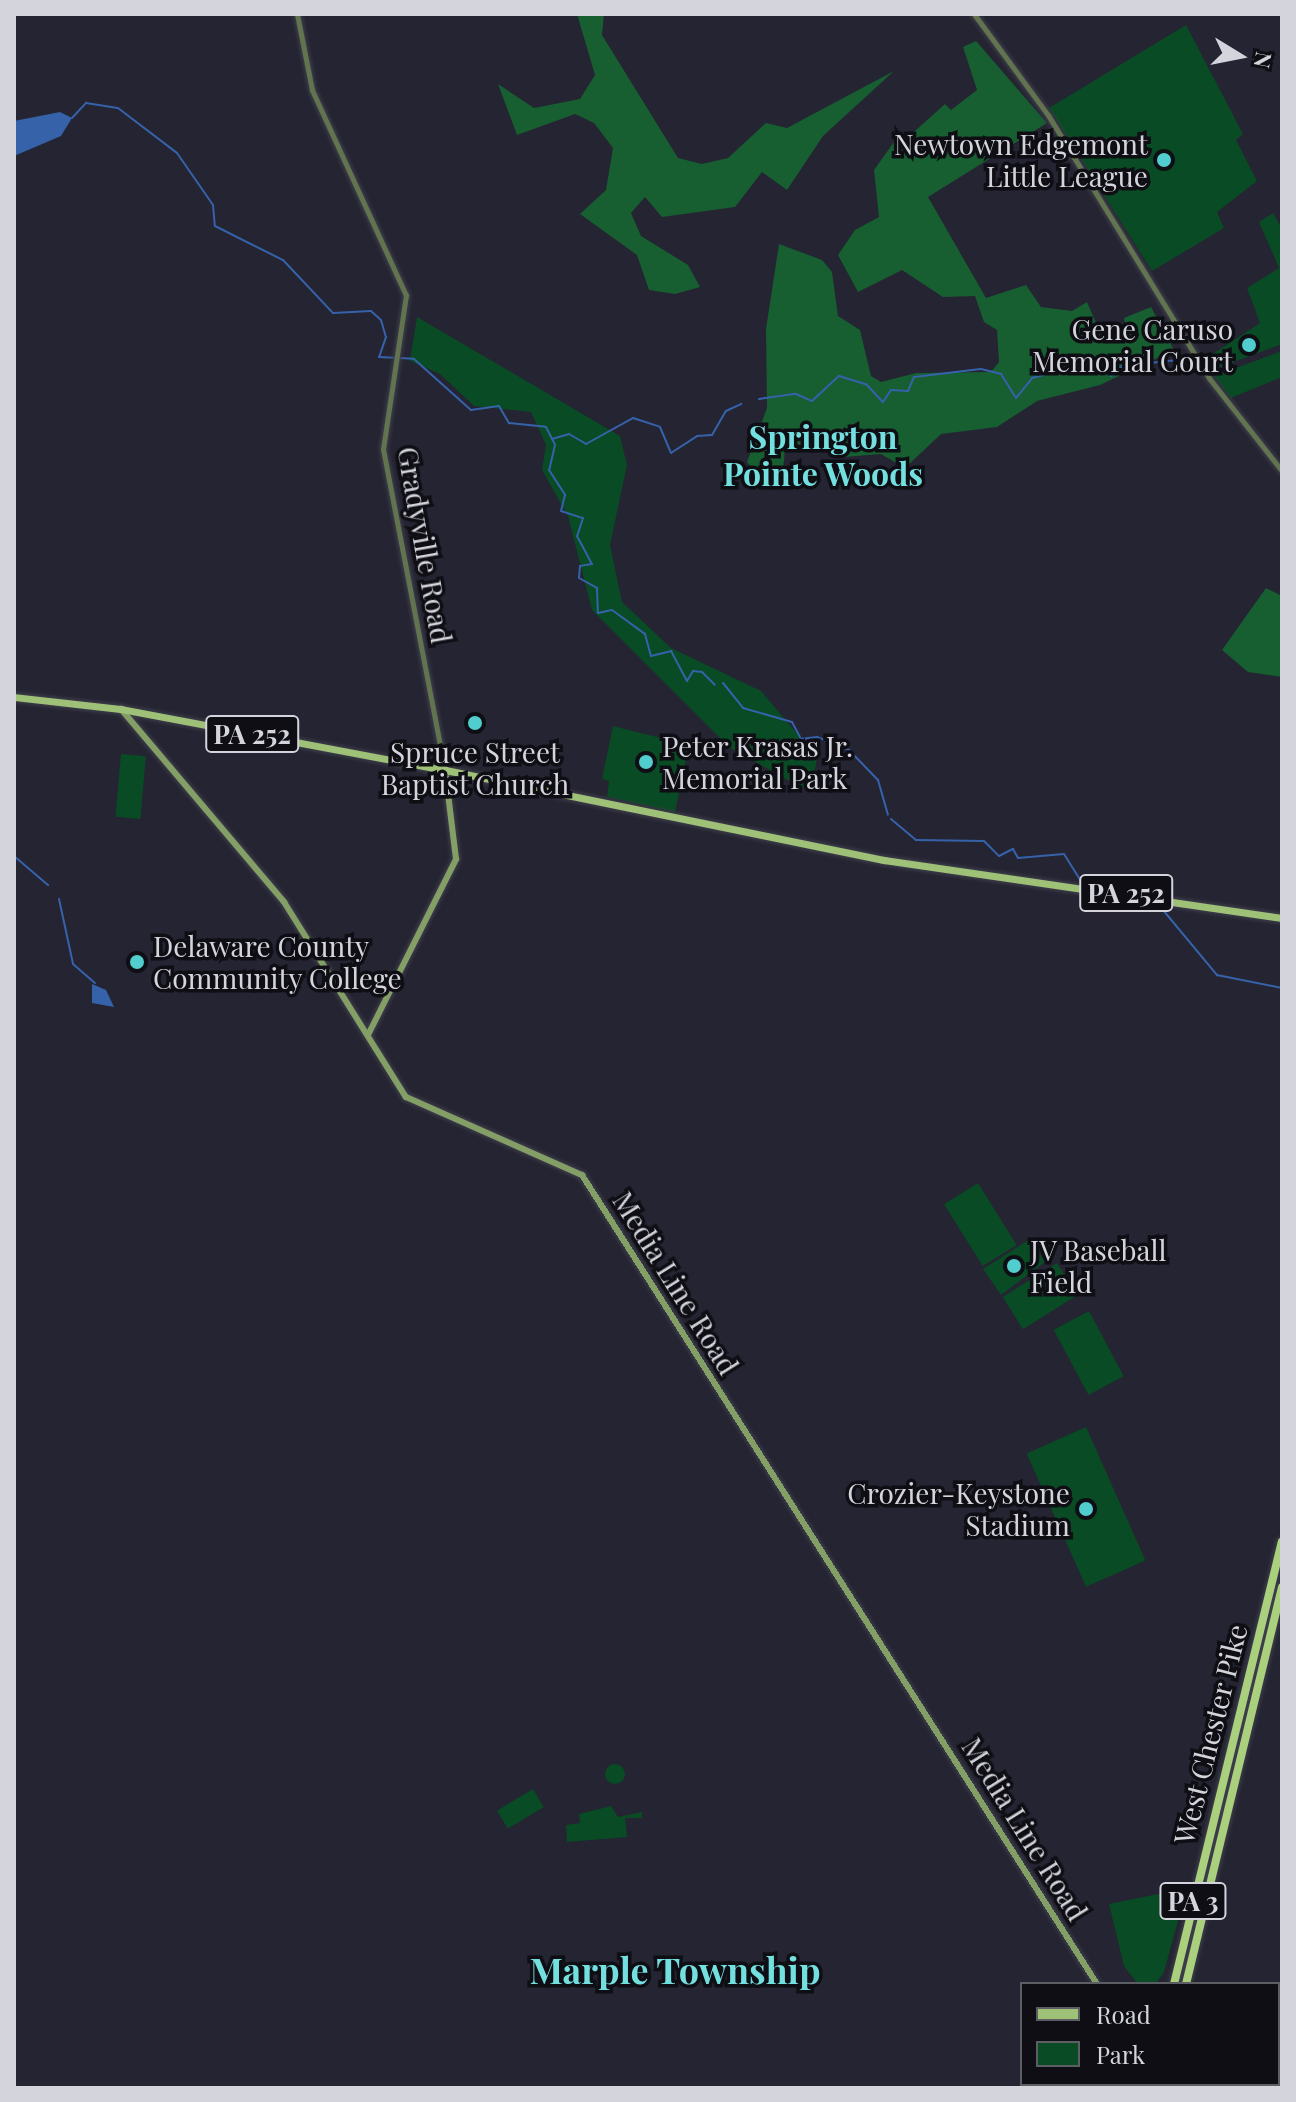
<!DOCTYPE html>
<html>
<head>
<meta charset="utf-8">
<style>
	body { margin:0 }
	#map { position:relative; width:1296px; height:2102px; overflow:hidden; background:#242432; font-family:"Playfair Display",serif }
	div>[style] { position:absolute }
	.green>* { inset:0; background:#094b24; transform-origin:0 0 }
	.round { border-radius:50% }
	.forest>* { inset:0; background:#175e31 }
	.water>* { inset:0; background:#3662aa }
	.stream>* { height:2px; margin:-1px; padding:0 1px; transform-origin:1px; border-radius:1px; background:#3662aa }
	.roads { filter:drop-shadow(0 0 2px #40404d) drop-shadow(0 0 2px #40404d) }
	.tertiary>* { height:5px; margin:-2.5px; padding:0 2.5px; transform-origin:2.5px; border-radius:2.5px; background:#627350 }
	.secondary>* { height:6px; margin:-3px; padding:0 3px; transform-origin:3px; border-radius:3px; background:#849f66 }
	.primary>* { height:7px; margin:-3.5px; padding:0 3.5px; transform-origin:3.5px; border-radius:3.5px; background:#9ec177 }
	.trunk>* { height:8px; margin:-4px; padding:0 4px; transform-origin:4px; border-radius:4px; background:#aad07e }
	.dots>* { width:22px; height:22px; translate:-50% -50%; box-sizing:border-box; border:4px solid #0e0e14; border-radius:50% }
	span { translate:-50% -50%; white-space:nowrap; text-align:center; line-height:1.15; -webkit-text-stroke:7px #0e0e14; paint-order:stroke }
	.shield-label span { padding:2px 6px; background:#0e0e14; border:2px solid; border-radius:6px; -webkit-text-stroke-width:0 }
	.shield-label { font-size:26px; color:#d4d4dd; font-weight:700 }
	.poi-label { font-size:28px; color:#d4d4dd }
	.right { translate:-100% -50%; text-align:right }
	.left { translate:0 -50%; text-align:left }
	.street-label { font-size:28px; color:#d4d4dd }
	.quarter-label { font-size:32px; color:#73dfdf; font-weight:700 }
	.district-label { font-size:36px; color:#73dfdf; font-weight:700 }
	.frame { position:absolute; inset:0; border:16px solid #d4d4dd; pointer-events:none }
	.legend { position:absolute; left:1020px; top:1982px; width:260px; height:104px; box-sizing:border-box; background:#0e0e14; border:2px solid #5d5d64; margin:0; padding:10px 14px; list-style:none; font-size:24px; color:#d4d4dd }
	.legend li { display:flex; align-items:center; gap:16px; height:40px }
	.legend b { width:40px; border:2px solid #5d5d64 }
	.north { position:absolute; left:1200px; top:16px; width:80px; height:80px; -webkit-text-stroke:6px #0e0e14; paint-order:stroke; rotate:100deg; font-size:22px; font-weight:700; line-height:32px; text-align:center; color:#d4d4dd }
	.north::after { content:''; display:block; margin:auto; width:28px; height:36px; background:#d4d4dd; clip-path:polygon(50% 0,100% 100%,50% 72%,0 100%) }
</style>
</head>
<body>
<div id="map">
	<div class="green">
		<i style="clip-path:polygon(1186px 25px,1243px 134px,1236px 140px,1257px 181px,1217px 212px,1224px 228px,1152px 271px,1049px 108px)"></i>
		<i style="clip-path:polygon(1273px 213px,1282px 229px,1282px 344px,1212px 370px,1205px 359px,1260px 323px,1247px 288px,1279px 268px,1259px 222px)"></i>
		<i style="clip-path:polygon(417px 317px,620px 436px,627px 465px,610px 545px,622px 602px,671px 648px,761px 691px,817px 757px,813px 782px,802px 788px,729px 747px,592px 610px,568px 516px,542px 470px,546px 445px,531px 412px,474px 406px,440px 374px,410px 361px)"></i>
		<i style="clip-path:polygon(1282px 351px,1282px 377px,1231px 398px,1214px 376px)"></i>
		<i style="clip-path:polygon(613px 726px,689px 745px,675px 812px,607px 797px,609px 781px,602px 779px)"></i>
		<i style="left:121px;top:754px;width:25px;height:63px;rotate:5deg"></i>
		<i style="left:978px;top:1183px;width:73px;height:40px;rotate:58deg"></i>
		<i style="clip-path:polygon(1030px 1239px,1045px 1262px,1001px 1295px,983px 1269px)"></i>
		<i style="left:1057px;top:1263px;width:38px;height:64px;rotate:58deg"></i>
		<i style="left:1089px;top:1311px;width:74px;height:40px;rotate:62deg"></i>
		<i style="left:1086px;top:1427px;width:146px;height:65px;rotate:66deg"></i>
		<i class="round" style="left:605px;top:1764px;width:20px;height:20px"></i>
		<i style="left:533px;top:1789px;width:21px;height:42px;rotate:59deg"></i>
		<i style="clip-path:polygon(611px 1806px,618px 1817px,642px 1812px,642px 1818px,625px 1818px,627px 1837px,567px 1842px,566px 1825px,580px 1823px,579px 1814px)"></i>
		<i style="clip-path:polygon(1187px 1888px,1164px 1972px,1157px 1982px,1137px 1983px,1124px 1966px,1109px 1904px)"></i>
	</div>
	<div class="forest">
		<i style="clip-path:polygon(577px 14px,604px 14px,602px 35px,678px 158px,702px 164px,728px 158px,766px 123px,787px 128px,894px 71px,823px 136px,787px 190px,762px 172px,735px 207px,662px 217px,645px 197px,631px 213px,641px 236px,688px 265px,700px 287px,675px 294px,649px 290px,637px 255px,580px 214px,606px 190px,613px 148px,594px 123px,575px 114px,517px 135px,498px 84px,534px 108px,580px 99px,595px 75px)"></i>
		<i style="clip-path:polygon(976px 41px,1047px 123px,928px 197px,986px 298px,1026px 285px,1041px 307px,1072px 311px,1087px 302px,1099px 330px,1126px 327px,1124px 318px,1151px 307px,1174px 350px,1100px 385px,1037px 401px,997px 427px,941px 434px,905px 468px,881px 454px,844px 457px,794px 443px,785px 450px,782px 479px,762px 480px,747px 462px,767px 408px,766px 329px,779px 244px,822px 260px,832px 272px,838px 316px,860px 330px,871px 376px,881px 382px,916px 373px,991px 372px,999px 362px,997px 330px,984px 322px,975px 296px,943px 297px,902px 270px,858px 292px,838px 255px,855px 230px,879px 217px,874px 170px,899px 135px,905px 140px,945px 104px,951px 110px,977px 90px,963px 47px)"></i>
		<i style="clip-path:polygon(1266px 588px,1282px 596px,1282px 677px,1248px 672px,1222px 650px)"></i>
	</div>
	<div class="water">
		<i style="clip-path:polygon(60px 112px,72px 118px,61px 136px,14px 156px,14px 121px)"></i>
		<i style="clip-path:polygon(92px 984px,106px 990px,114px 1007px,92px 1003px)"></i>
	</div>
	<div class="stream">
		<i style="left:72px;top:118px;width:21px;rotate:-47deg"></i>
		<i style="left:86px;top:103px;width:32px;rotate:9deg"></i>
		<i style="left:118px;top:108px;width:74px;rotate:37.3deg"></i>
		<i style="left:177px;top:153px;width:63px;rotate:55.3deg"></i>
		<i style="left:213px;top:205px;width:21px;rotate:85deg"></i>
		<i style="left:215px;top:226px;width:76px;rotate:26.6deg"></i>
		<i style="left:283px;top:260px;width:73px;rotate:46.7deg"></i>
		<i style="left:333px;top:313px;width:38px;rotate:-3deg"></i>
		<i style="left:371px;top:311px;width:13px;rotate:42deg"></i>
		<i style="left:381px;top:320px;width:18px;rotate:74deg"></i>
		<i style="left:386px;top:337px;width:21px;rotate:109deg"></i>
		<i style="left:379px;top:357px;width:35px;rotate:3deg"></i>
		<i style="left:414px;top:359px;width:76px;rotate:41.8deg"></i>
		<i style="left:471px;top:410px;width:28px;rotate:-8deg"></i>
		<i style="left:499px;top:406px;width:20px;rotate:60deg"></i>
		<i style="left:509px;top:423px;width:37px;rotate:6deg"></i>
		<i style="left:546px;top:427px;width:20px;rotate:63deg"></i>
		<i style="left:555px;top:445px;width:26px;rotate:103deg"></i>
		<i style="left:549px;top:470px;width:30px;rotate:57deg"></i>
		<i style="left:565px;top:495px;width:16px;rotate:104deg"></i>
		<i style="left:561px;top:511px;width:23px;rotate:18deg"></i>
		<i style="left:583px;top:518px;width:19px;rotate:108deg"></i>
		<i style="left:577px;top:536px;width:32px;rotate:62deg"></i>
		<i style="left:592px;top:564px;width:12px;rotate:171deg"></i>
		<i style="left:580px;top:566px;width:12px;rotate:95deg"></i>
		<i style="left:579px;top:578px;width:21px;rotate:29deg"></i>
		<i style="left:597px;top:588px;width:25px;rotate:88deg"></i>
		<i style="left:598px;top:613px;width:14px;rotate:-12deg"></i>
		<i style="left:612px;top:610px;width:41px;rotate:36deg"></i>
		<i style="left:645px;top:634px;width:23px;rotate:75deg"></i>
		<i style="left:651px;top:656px;width:21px;rotate:-14deg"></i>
		<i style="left:671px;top:651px;width:34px;rotate:62deg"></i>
		<i style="left:687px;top:681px;width:12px;rotate:-59deg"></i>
		<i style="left:693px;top:671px;width:9px;rotate:6deg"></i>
		<i style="left:702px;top:672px;width:18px;rotate:45deg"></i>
		<i style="left:759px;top:399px;width:37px;rotate:-8deg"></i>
		<i style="left:796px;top:394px;width:17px;rotate:24deg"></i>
		<i style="left:812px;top:401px;width:37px;rotate:-43deg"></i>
		<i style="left:839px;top:376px;width:28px;rotate:17deg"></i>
		<i style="left:866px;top:384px;width:25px;rotate:47deg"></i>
		<i style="left:883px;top:402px;width:14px;rotate:-56deg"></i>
		<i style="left:891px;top:390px;width:17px;rotate:3deg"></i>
		<i style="left:908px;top:391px;width:15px;rotate:-67deg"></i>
		<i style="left:914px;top:377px;width:67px;rotate:-6.8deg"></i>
		<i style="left:981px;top:369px;width:21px;rotate:14deg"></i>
		<i style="left:1001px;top:374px;width:28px;rotate:58deg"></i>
		<i style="left:1016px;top:398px;width:26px;rotate:-51deg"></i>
		<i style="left:1032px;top:378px;width:28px;rotate:-15deg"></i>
		<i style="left:1059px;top:371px;width:45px;rotate:-5.1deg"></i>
		<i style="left:1104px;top:367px;width:11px;rotate:52deg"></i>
		<i style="left:1111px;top:376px;width:15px;rotate:-42deg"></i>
		<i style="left:1122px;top:366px;width:65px;rotate:-6.1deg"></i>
		<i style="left:552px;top:439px;width:18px;rotate:-16deg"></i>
		<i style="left:569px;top:434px;width:20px;rotate:30deg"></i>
		<i style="left:586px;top:444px;width:54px;rotate:-29deg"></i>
		<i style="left:633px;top:418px;width:28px;rotate:18deg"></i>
		<i style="left:660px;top:427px;width:28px;rotate:67deg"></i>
		<i style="left:671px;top:453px;width:31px;rotate:-33deg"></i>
		<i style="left:697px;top:436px;width:15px;rotate:-4deg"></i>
		<i style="left:712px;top:435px;width:28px;rotate:-60deg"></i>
		<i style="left:726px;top:411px;width:17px;rotate:-25deg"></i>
		<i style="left:723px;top:683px;width:32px;rotate:51deg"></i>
		<i style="left:743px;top:708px;width:51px;rotate:15.9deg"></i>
		<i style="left:792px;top:722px;width:19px;rotate:62deg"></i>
		<i style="left:801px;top:739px;width:16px;rotate:-7deg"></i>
		<i style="left:817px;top:737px;width:35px;rotate:22deg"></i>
		<i style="left:849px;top:750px;width:42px;rotate:46deg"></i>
		<i style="left:878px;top:780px;width:36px;rotate:74deg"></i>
		<i style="left:891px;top:819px;width:33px;rotate:40deg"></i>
		<i style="left:916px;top:840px;width:68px;rotate:0.8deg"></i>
		<i style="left:984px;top:841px;width:21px;rotate:45deg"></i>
		<i style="left:999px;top:856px;width:16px;rotate:-27deg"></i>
		<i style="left:1013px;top:849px;width:10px;rotate:61deg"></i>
		<i style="left:1018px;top:858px;width:46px;rotate:-5deg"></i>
		<i style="left:1064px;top:854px;width:34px;rotate:58deg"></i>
		<i style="left:14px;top:856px;width:45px;rotate:40.5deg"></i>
		<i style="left:1093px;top:893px;width:14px;rotate:39deg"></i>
		<i style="left:1104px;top:902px;width:19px;rotate:-12deg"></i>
		<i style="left:59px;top:899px;width:66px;rotate:77.8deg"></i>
		<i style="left:73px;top:964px;width:29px;rotate:41deg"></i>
		<i style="left:1137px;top:900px;width:22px;rotate:24deg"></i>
		<i style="left:1163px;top:910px;width:85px;rotate:50.3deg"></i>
		<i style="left:1217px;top:975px;width:66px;rotate:11.3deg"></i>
	</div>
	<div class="roads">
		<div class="tertiary">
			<i style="left:297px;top:14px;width:77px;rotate:78.8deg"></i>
			<i style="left:312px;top:90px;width:226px;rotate:65.4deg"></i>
			<i style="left:406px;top:295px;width:156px;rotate:98.5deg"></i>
			<i style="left:383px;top:449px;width:327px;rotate:79.1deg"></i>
			<i style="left:974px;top:14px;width:125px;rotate:53.8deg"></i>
			<i style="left:1048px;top:115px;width:308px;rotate:58.5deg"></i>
			<i style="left:1209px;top:378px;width:118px;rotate:51.9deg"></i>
		</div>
		<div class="secondary">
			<i style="left:121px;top:709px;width:253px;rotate:49.8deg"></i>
			<i style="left:284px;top:902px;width:230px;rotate:58deg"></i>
			<i style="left:406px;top:1097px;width:193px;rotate:23.9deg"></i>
			<i style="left:582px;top:1175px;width:959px;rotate:57.52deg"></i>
			<i style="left:368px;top:1035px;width:197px;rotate:-63.4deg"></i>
			<i style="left:456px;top:859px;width:90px;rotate:-97deg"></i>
		</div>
		<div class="primary">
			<i style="left:14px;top:697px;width:108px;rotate:6.4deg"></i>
			<i style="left:121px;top:709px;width:330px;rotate:10.7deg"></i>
			<i style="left:445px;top:770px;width:448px;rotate:11.6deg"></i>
			<i style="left:884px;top:860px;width:402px;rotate:8.3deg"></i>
		</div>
		<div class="trunk">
			<i style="left:1174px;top:1984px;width:455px;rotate:-76.3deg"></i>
			<i style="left:1186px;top:1984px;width:408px;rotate:-76.4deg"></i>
			<i style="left:1151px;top:2088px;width:4px;rotate:-76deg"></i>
			<i style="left:1163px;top:2088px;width:4px;rotate:-76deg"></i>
		</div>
	</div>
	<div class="dots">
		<i style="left:1164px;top:160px;background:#52cdcd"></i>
		<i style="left:1249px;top:345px;background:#52cdcd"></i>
		<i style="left:475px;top:723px;background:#52cdcd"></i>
		<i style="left:646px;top:762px;background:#52cdcd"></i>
		<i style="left:137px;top:962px;background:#52cdcd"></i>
		<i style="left:1014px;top:1266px;background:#52cdcd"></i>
		<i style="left:1086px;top:1509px;background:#52cdcd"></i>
	</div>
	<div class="shield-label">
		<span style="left:252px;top:734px">PA 252</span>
		<span style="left:1126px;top:893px">PA 252</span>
		<span style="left:1193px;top:1901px">PA 3</span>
	</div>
	<div class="poi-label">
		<span class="right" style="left:1148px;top:160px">Newtown Edgemont<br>Little League</span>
		<span class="right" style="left:1233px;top:345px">Gene Caruso<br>Memorial Court</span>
		<span class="left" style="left:662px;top:762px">Peter Krasas Jr.<br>Memorial Park</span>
		<span style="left:475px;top:768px">Spruce Street<br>Baptist Church</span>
		<span class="left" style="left:153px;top:962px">Delaware County<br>Community College</span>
		<span class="left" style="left:1030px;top:1266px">JV Baseball<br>Field</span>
		<span class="right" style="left:1070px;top:1509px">Crozier-Keystone<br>Stadium</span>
	</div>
	<div class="street-label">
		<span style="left:425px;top:545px;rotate:80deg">Gradyville Road</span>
		<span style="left:676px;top:1283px;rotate:58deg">Media Line Road</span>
		<span style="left:1210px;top:1734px;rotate:-76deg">West Chester Pike</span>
		<span style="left:1025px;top:1829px;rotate:58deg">Media Line Road</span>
	</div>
	<div class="quarter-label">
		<span style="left:823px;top:455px">Springton<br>Pointe Woods</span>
	</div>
	<div class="district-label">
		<span style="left:675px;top:1970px">Marple Township</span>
	</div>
	<div class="frame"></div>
	<ul class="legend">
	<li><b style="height:10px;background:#9ec177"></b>Road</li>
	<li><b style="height:22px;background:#094b24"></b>Park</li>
	</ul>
	<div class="north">N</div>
</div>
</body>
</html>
